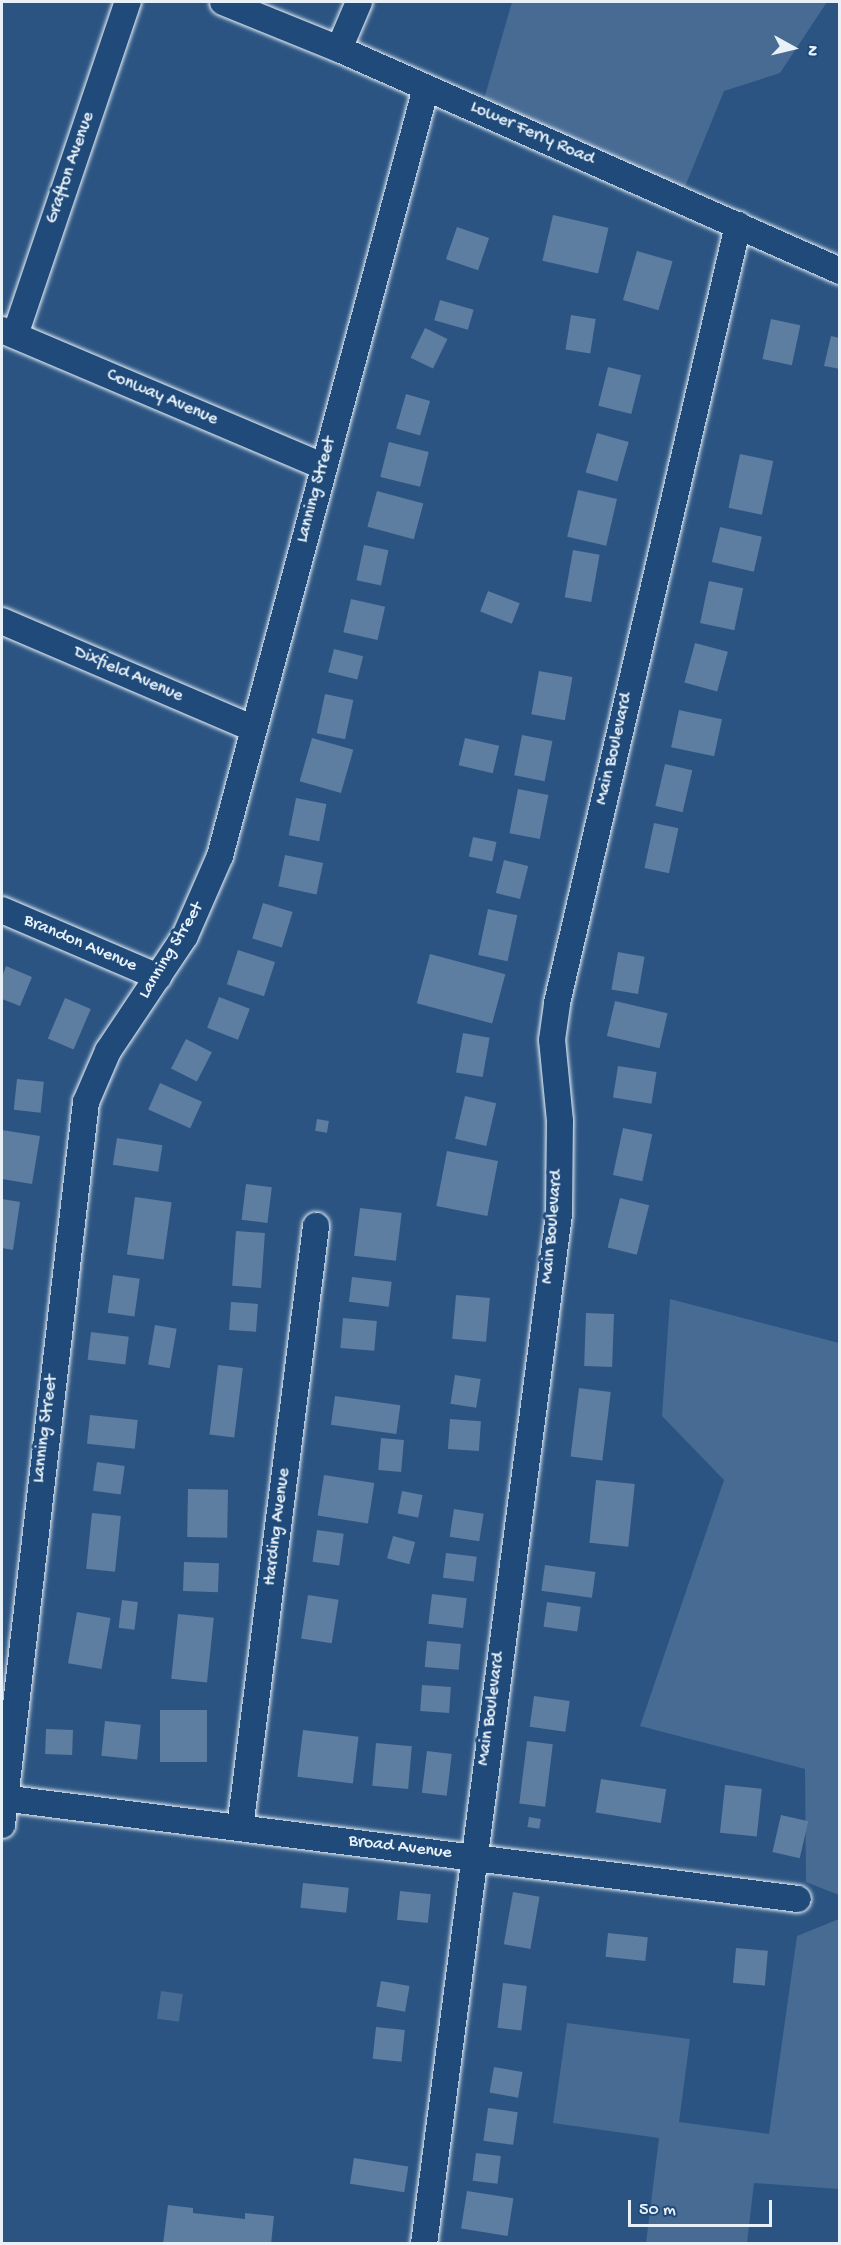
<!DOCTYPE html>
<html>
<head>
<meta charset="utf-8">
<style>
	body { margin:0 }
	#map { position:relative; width:841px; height:2245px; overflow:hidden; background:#2b5482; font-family:"Gochi Hand",sans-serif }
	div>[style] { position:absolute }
	.green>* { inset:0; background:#476b93; transform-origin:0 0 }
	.building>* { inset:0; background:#5d7da1; transform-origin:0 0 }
	.roads { filter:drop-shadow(0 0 2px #e8f1f8) drop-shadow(0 0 2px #e8f1f8) }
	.minor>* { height:26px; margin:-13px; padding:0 13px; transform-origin:13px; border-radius:13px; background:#1f4a7a }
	span { translate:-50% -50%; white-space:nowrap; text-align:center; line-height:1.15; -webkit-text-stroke:6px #1f4a7a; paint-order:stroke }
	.street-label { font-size:18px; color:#e8f1f8 }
	.frame { position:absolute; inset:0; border:3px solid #e8f1f8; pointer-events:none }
	.north { position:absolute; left:763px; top:18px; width:60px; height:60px; -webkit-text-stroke:4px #1f4a7a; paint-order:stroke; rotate:98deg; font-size:16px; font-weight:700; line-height:24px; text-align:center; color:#e8f1f8 }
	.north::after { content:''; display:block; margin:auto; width:21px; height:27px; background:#e8f1f8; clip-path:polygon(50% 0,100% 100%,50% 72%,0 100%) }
	.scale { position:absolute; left:628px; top:2200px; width:144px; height:27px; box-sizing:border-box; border:3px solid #e8f1f8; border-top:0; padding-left:8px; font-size:18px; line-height:21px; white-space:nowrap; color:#e8f1f8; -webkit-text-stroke:4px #1f4a7a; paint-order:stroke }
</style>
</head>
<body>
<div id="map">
	<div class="green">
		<i style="clip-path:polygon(512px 2px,827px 2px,780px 73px,724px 91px,682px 194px,484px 99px)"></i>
		<i style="clip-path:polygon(670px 1299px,839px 1343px,839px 1895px,806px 1882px,805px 1769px,640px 1726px,724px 1480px,662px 1416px)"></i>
		<i style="clip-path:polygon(839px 1919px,839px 2189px,754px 2183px,747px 2243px,646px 2243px,659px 2138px,553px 2123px,567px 2023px,690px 2039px,679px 2122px,769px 2134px,797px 1936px)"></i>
		<i style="left:161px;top:1991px;width:22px;height:28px;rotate:8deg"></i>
	</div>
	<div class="building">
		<i style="left:553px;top:215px;width:57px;height:47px;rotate:13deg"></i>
		<i style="left:457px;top:227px;width:34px;height:34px;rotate:19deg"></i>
		<i style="left:637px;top:251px;width:37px;height:51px;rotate:16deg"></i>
		<i style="left:440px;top:300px;width:35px;height:21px;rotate:16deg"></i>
		<i style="left:571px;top:315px;width:25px;height:35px;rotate:9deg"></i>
		<i style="left:771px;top:319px;width:30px;height:41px;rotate:12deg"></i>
		<i style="left:425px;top:328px;width:25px;height:33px;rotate:26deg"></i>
		<i style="clip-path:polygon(831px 336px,840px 338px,840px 369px,824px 366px)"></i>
		<i style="left:608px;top:367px;width:34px;height:40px;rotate:14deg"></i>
		<i style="left:406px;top:394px;width:25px;height:36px;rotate:16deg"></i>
		<i style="left:597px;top:433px;width:33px;height:41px;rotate:16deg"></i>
		<i style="left:389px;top:442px;width:41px;height:36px;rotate:14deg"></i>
		<i style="left:740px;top:454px;width:34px;height:55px;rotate:12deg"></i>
		<i style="left:578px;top:490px;width:40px;height:48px;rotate:13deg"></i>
		<i style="left:377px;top:491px;width:48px;height:37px;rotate:15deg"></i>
		<i style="left:720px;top:527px;width:43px;height:36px;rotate:13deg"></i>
		<i style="left:364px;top:545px;width:25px;height:36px;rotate:12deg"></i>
		<i style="left:573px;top:550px;width:27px;height:48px;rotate:10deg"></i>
		<i style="left:709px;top:581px;width:35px;height:43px;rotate:12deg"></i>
		<i style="left:488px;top:591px;width:34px;height:22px;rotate:21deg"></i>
		<i style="left:351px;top:599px;width:35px;height:34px;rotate:13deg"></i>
		<i style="left:695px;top:643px;width:34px;height:41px;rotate:15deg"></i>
		<i style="left:334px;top:649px;width:30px;height:24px;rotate:14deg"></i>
		<i style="left:539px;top:671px;width:34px;height:44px;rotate:10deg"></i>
		<i style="left:325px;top:694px;width:29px;height:40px;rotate:12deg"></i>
		<i style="left:679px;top:710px;width:44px;height:38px;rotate:12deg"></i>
		<i style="left:522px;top:735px;width:31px;height:41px;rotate:11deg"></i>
		<i style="left:312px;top:738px;width:43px;height:45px;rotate:16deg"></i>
		<i style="left:465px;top:738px;width:35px;height:28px;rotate:13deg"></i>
		<i style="left:665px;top:764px;width:28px;height:43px;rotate:13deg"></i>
		<i style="left:518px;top:789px;width:31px;height:45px;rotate:11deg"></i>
		<i style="left:296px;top:798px;width:31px;height:38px;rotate:11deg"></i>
		<i style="left:654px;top:823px;width:25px;height:46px;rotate:12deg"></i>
		<i style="left:473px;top:837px;width:24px;height:20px;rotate:12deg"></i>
		<i style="left:285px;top:855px;width:39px;height:32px;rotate:12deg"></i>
		<i style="left:504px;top:860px;width:25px;height:34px;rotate:14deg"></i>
		<i style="left:263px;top:903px;width:31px;height:37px;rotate:17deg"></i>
		<i style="left:488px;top:909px;width:30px;height:47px;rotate:12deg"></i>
		<i style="left:238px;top:950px;width:39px;height:36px;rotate:18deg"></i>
		<i style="left:618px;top:952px;width:27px;height:38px;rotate:10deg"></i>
		<i style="left:430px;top:954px;width:78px;height:51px;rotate:15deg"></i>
		<i style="clip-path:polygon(6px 966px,32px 977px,20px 1006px,2px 999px,2px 977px)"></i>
		<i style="left:219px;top:997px;width:33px;height:33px;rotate:21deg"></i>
		<i style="left:65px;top:998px;width:28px;height:44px;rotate:23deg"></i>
		<i style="left:615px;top:1001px;width:54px;height:36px;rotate:13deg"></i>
		<i style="left:463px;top:1033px;width:27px;height:40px;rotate:10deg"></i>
		<i style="left:186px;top:1039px;width:29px;height:33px;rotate:27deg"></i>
		<i style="left:618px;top:1066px;width:39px;height:32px;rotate:9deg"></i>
		<i style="left:17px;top:1079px;width:27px;height:31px;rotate:6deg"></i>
		<i style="left:160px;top:1083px;width:46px;height:29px;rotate:24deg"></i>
		<i style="left:465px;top:1096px;width:32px;height:44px;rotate:13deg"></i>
		<i style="left:317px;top:1119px;width:12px;height:12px;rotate:9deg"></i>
		<i style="left:623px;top:1128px;width:30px;height:48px;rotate:12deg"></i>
		<i style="clip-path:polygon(2px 1130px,40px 1136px,32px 1184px,2px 1179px)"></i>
		<i style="left:117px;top:1138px;width:46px;height:27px;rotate:9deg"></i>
		<i style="left:447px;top:1151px;width:52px;height:56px;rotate:11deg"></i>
		<i style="left:246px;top:1184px;width:26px;height:36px;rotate:7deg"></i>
		<i style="left:135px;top:1197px;width:37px;height:58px;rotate:8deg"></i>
		<i style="left:620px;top:1198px;width:30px;height:51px;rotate:14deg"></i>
		<i style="clip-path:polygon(2px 1199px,20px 1202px,13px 1250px,2px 1248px)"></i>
		<i style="left:360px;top:1208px;width:42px;height:48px;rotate:7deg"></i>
		<i style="left:236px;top:1231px;width:29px;height:55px;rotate:4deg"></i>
		<i style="left:113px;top:1275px;width:27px;height:38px;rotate:8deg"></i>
		<i style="left:352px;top:1277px;width:40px;height:25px;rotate:7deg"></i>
		<i style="left:456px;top:1295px;width:34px;height:44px;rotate:5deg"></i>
		<i style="left:231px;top:1302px;width:27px;height:28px;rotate:4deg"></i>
		<i style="left:586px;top:1313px;width:28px;height:53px;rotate:2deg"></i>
		<i style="left:343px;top:1318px;width:34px;height:30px;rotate:5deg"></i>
		<i style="left:155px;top:1325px;width:22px;height:40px;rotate:10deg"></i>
		<i style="left:91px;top:1332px;width:38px;height:28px;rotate:7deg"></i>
		<i style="left:218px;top:1365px;width:25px;height:70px;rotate:7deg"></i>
		<i style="left:455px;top:1375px;width:26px;height:29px;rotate:9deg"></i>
		<i style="left:579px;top:1388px;width:32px;height:69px;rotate:7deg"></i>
		<i style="left:335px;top:1396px;width:66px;height:29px;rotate:8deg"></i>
		<i style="left:90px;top:1415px;width:48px;height:29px;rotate:6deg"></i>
		<i style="left:450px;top:1419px;width:31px;height:30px;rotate:4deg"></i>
		<i style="left:381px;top:1438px;width:23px;height:32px;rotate:5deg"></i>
		<i style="left:97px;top:1462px;width:28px;height:29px;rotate:8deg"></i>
		<i style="left:324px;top:1475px;width:51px;height:41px;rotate:9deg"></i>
		<i style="left:596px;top:1480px;width:39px;height:63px;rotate:6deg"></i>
		<i style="left:188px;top:1489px;width:40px;height:48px;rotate:1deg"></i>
		<i style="left:402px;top:1491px;width:21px;height:23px;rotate:11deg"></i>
		<i style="left:454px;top:1509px;width:30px;height:28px;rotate:9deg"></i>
		<i style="left:92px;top:1513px;width:29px;height:56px;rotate:6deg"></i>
		<i style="left:317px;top:1530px;width:27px;height:32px;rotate:8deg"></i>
		<i style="left:393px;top:1536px;width:23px;height:23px;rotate:15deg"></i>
		<i style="left:446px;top:1553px;width:31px;height:25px;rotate:7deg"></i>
		<i style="left:184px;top:1562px;width:35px;height:29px;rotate:2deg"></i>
		<i style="left:545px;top:1565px;width:51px;height:26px;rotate:8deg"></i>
		<i style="left:432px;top:1594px;width:35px;height:30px;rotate:7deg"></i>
		<i style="left:308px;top:1595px;width:31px;height:44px;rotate:9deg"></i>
		<i style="left:122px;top:1600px;width:16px;height:28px;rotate:7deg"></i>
		<i style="left:547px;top:1602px;width:34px;height:25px;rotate:8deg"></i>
		<i style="left:77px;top:1612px;width:34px;height:52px;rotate:10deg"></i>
		<i style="left:178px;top:1614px;width:36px;height:65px;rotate:6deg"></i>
		<i style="left:427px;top:1641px;width:34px;height:26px;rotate:5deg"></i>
		<i style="left:422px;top:1685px;width:29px;height:26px;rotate:4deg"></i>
		<i style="left:534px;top:1696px;width:36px;height:31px;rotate:8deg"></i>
		<i style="left:160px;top:1710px;width:47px;height:52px"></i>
		<i style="left:105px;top:1721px;width:36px;height:35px;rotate:6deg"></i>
		<i style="left:46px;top:1729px;width:27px;height:25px;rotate:2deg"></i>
		<i style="left:303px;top:1730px;width:56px;height:47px;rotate:7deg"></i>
		<i style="left:527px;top:1741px;width:26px;height:63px;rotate:7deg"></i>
		<i style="left:376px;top:1743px;width:36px;height:43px;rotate:5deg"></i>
		<i style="left:427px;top:1751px;width:25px;height:42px;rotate:7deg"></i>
		<i style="left:601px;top:1779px;width:66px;height:34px;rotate:9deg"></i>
		<i style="left:725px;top:1785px;width:37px;height:48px;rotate:6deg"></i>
		<i style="left:781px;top:1815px;width:28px;height:38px;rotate:13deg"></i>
		<i style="left:529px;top:1817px;width:12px;height:10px;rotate:9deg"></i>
		<i style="left:303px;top:1883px;width:46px;height:25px;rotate:6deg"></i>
		<i style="left:400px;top:1891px;width:31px;height:29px;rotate:6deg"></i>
		<i style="left:513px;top:1892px;width:27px;height:53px;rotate:10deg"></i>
		<i style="left:608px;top:1933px;width:40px;height:24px;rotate:6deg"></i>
		<i style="left:736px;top:1948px;width:32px;height:35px;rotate:5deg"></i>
		<i style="left:381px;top:1981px;width:29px;height:26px;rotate:10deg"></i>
		<i style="left:503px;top:1983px;width:24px;height:45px;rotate:7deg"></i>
		<i style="left:376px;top:2027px;width:29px;height:32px;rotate:6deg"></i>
		<i style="left:494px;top:2067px;width:29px;height:26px;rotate:10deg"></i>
		<i style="left:488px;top:2108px;width:30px;height:33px;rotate:8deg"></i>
		<i style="left:476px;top:2153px;width:25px;height:28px;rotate:7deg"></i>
		<i style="left:354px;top:2158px;width:55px;height:26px;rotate:9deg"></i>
		<i style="left:467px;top:2191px;width:47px;height:38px;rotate:9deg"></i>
		<i style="clip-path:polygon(168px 2205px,193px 2208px,193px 2213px,245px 2219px,245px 2213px,274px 2216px,271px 2244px,163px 2244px)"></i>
	</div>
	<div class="roads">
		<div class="minor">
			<i style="left:223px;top:2px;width:125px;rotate:22.1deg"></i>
			<i style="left:339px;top:49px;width:548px;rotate:23.9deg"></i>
			<i style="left:339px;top:49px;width:51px;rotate:-66.9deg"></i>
			<i style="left:2px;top:330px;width:349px;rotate:23deg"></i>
			<i style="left:15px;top:335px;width:352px;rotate:-71.3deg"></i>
			<i style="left:2px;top:621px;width:274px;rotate:23.2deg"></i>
			<i style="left:2px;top:910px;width:170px;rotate:23.2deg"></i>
			<i style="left:2px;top:1798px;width:802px;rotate:7.23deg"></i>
			<i style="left:2px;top:1825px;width:728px;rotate:-83.37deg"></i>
			<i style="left:86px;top:1102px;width:56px;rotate:-66.7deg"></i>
			<i style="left:108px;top:1051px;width:138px;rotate:-56.2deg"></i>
			<i style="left:185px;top:936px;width:87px;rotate:-66.4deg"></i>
			<i style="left:220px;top:856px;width:795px;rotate:-74.99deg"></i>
			<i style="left:240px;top:1828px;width:607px;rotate:-82.8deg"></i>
			<i style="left:424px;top:2244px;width:1039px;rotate:-82.53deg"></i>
			<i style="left:559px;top:1214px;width:93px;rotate:-89.4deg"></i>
			<i style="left:560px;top:1121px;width:81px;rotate:-95.6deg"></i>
			<i style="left:552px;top:1040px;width:37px;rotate:-82deg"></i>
			<i style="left:557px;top:1003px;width:799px;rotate:-76.9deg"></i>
		</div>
	</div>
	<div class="street-label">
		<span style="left:532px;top:134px;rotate:24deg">Lower Ferry Road</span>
		<span style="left:71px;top:168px;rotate:-71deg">Grafton Avenue</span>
		<span style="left:162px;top:398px;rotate:23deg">Conway Avenue</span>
		<span style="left:317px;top:490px;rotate:-75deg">Lanning Street</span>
		<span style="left:128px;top:675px;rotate:23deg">Dixfield Avenue</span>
		<span style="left:615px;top:749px;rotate:-77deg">Main Boulevard</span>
		<span style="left:80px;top:944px;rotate:23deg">Brandon Avenue</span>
		<span style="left:172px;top:951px;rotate:-59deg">Lanning Street</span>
		<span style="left:553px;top:1227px;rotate:-85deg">Main Boulevard</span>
		<span style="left:46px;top:1429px;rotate:-83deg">Lanning Street</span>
		<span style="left:278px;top:1527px;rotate:-83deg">Harding Avenue</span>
		<span style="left:492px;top:1709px;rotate:-82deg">Main Boulevard</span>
		<span style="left:400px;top:1848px;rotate:7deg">Broad Avenue</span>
	</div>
	<div class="frame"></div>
	<div class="north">N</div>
	<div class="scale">50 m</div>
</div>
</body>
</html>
